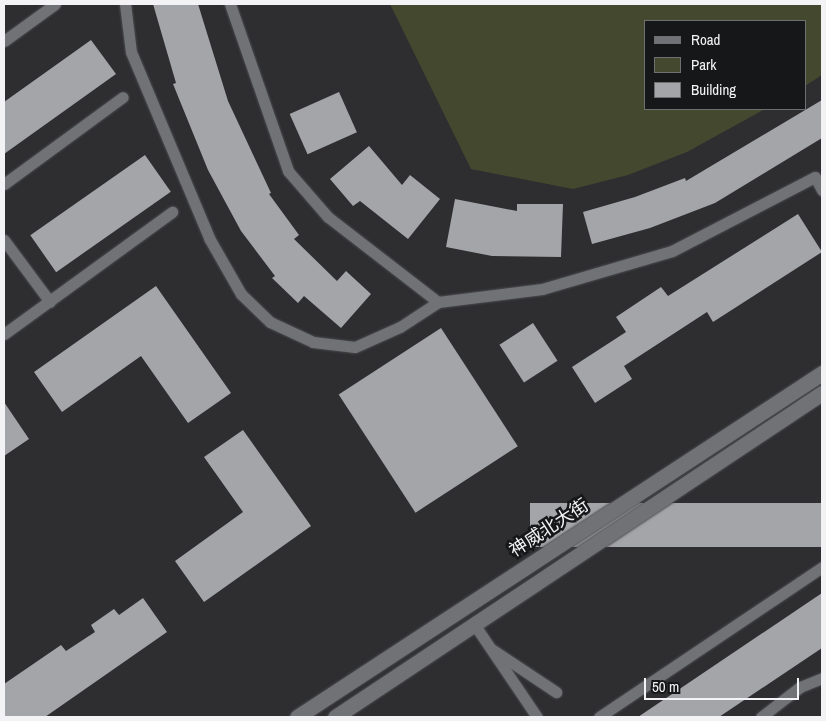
<!DOCTYPE html>
<html>
<head>
<meta charset="utf-8">
<style>
	body { margin:0 }
	#map { position:relative; width:826px; height:721px; overflow:hidden; background:#2e2e31; font-family:"Archivo Narrow","Noto Sans SC",sans-serif }
	div>[style] { position:absolute }
	.green>* { inset:0; background:#44482e }
	.building>* { inset:0; background:#a4a5a8; transform-origin:0 0 }
	.roads { filter:drop-shadow(0 0 1px #4b4c4e) drop-shadow(0 0 1px #4b4c4e) }
	.service>* { height:11px; margin:-5.5px; padding:0 5.5px; transform-origin:5.5px; border-radius:5.5px; background:#717275 }
	.tertiary>* { height:15px; margin:-7.5px; padding:0 7.5px; transform-origin:7.5px; border-radius:7.5px; background:#717275 }
	span { translate:-50% -50%; white-space:nowrap; text-align:center; line-height:1.15; -webkit-text-stroke:5px #161718; paint-order:stroke }
	.street-label { font-size:18px; color:#f3f3f5 }
	.frame { position:absolute; inset:0; border:5px solid #f3f3f5; pointer-events:none }
	.legend { position:absolute; left:644px; top:20px; width:162px; height:90px; box-sizing:border-box; background:#161718; border:1px solid #6e6f70; margin:0; padding:6px 9px; list-style:none; font-size:15px; color:#f3f3f5 }
	.legend li { display:flex; align-items:center; gap:10px; height:25px }
	.legend b { width:25px; border:1px solid #6e6f70 }
	.scale { position:absolute; left:644px; top:678px; width:155px; height:22px; box-sizing:border-box; border:2px solid #f3f3f5; border-top:0; padding-left:6px; font-size:15px; line-height:18px; white-space:nowrap; color:#f3f3f5; -webkit-text-stroke:4px #161718; paint-order:stroke }
</style>
</head>
<body>
<div id="map">
	<div class="green">
		<i style="clip-path:polygon(390px 4px,822px 4px,822px 75px,805px 86px,805px 21px,645px 21px,645px 109px,765px 109px,687px 152px,628px 175px,573px 189px,471px 169px)"></i>
	</div>
	<div class="building">
		<i style="clip-path:polygon(153px 4px,198px 4px,228px 101px,271px 193px,269px 194px,299px 235px,294px 239px,337px 281px,346px 271px,371px 294px,341px 328px,304px 296px,298px 303px,272px 278px,275px 276px,241px 231px,208px 170px,173px 84px,176px 83px)"></i>
		<i style="clip-path:polygon(91px 40px,116px 74px,4px 154px,4px 102px)"></i>
		<i style="left:339px;top:92px;width:44px;height:54px;rotate:66deg"></i>
		<i style="clip-path:polygon(822px 100px,822px 138px,715px 203px,650px 228px,592px 244px,583px 212px,635px 197px,685px 178px,686px 181px)"></i>
		<i style="clip-path:polygon(369px 146px,402px 185px,410px 175px,440px 199px,408px 239px,360px 201px,353px 206px,330px 179px)"></i>
		<i style="left:145px;top:155px;width:45px;height:140px;rotate:55deg"></i>
		<i style="clip-path:polygon(455px 199px,517px 211px,517px 204px,563px 204px,561px 257px,492px 256px,446px 247px)"></i>
		<i style="clip-path:polygon(798px 214px,822px 252px,713px 322px,707px 312px,624px 366px,632px 379px,595px 403px,572px 367px,626px 332px,616px 317px,661px 287px,668px 296px)"></i>
		<i style="clip-path:polygon(156px 286px,231px 393px,188px 423px,141px 356px,62px 412px,34px 372px)"></i>
		<i style="left:533px;top:323px;width:45px;height:40px;rotate:57deg"></i>
		<i style="left:441px;top:328px;width:141px;height:122px;rotate:57deg"></i>
		<i style="clip-path:polygon(4px 402px,29px 439px,4px 456px)"></i>
		<i style="clip-path:polygon(243px 430px,311px 526px,204px 602px,175px 561px,243px 512px,204px 457px)"></i>
		<i style="left:822px;top:503px;width:44px;height:292px;rotate:90deg"></i>
		<i style="clip-path:polygon(822px 593px,822px 648px,719px 717px,638px 717px)"></i>
		<i style="clip-path:polygon(143px 598px,167px 632px,45px 717px,4px 717px,4px 684px,61px 645px,66px 651px,95px 632px,91px 625px,114px 609px,119px 615px)"></i>
	</div>
	<div class="roads">
		<div class="service">
			<i style="left:125px;top:4px;width:48px;rotate:82.9deg"></i>
			<i style="left:131px;top:52px;width:202px;rotate:67.2deg"></i>
			<i style="left:209px;top:238px;width:64px;rotate:60.3deg"></i>
			<i style="left:241px;top:294px;width:40px;rotate:44deg"></i>
			<i style="left:270px;top:322px;width:47px;rotate:24.9deg"></i>
			<i style="left:313px;top:342px;width:42px;rotate:6.8deg"></i>
			<i style="left:355px;top:347px;width:49px;rotate:-24deg"></i>
			<i style="left:400px;top:327px;width:45px;rotate:-33.3deg"></i>
			<i style="left:230px;top:4px;width:177px;rotate:70.8deg"></i>
			<i style="left:288px;top:171px;width:61px;rotate:49deg"></i>
			<i style="left:328px;top:217px;width:139px;rotate:37.7deg"></i>
			<i style="left:438px;top:302px;width:105px;rotate:-7.1deg"></i>
			<i style="left:542px;top:289px;width:135px;rotate:-16.3deg"></i>
			<i style="left:672px;top:251px;width:161px;rotate:-27.4deg"></i>
			<i style="left:815px;top:177px;width:15px;rotate:62deg"></i>
			<i style="left:4px;top:41px;width:63px;rotate:-36deg"></i>
			<i style="left:4px;top:184px;width:147px;rotate:-36.2deg"></i>
			<i style="left:4px;top:240px;width:77px;rotate:53.4deg"></i>
			<i style="left:4px;top:334px;width:208px;rotate:-36deg"></i>
			<i style="left:474px;top:624px;width:112px;rotate:55.9deg"></i>
			<i style="left:493px;top:650px;width:76px;rotate:33.7deg"></i>
			<i style="left:599px;top:717px;width:269px;rotate:-33.9deg"></i>
			<i style="left:761px;top:717px;width:49px;rotate:-37.6deg"></i>
			<i style="left:800px;top:687px;width:24px;rotate:-22deg"></i>
		</div>
		<div class="tertiary">
			<i style="left:297px;top:717px;width:628px;rotate:-33.23deg"></i>
			<i style="left:335px;top:717px;width:585px;rotate:-33.64deg"></i>
		</div>
	</div>
	<div class="street-label">
		<span style="left:549px;top:528px;rotate:-33deg">神威北大街</span>
	</div>
	<div class="frame"></div>
	<ul class="legend">
	<li><b style="height:6px;background:#717275"></b>Road</li>
	<li><b style="height:14px;background:#44482e"></b>Park</li>
	<li><b style="height:14px;background:#a4a5a8"></b>Building</li>
	</ul>
	<div class="scale">50 m</div>
</div>
</body>
</html>
